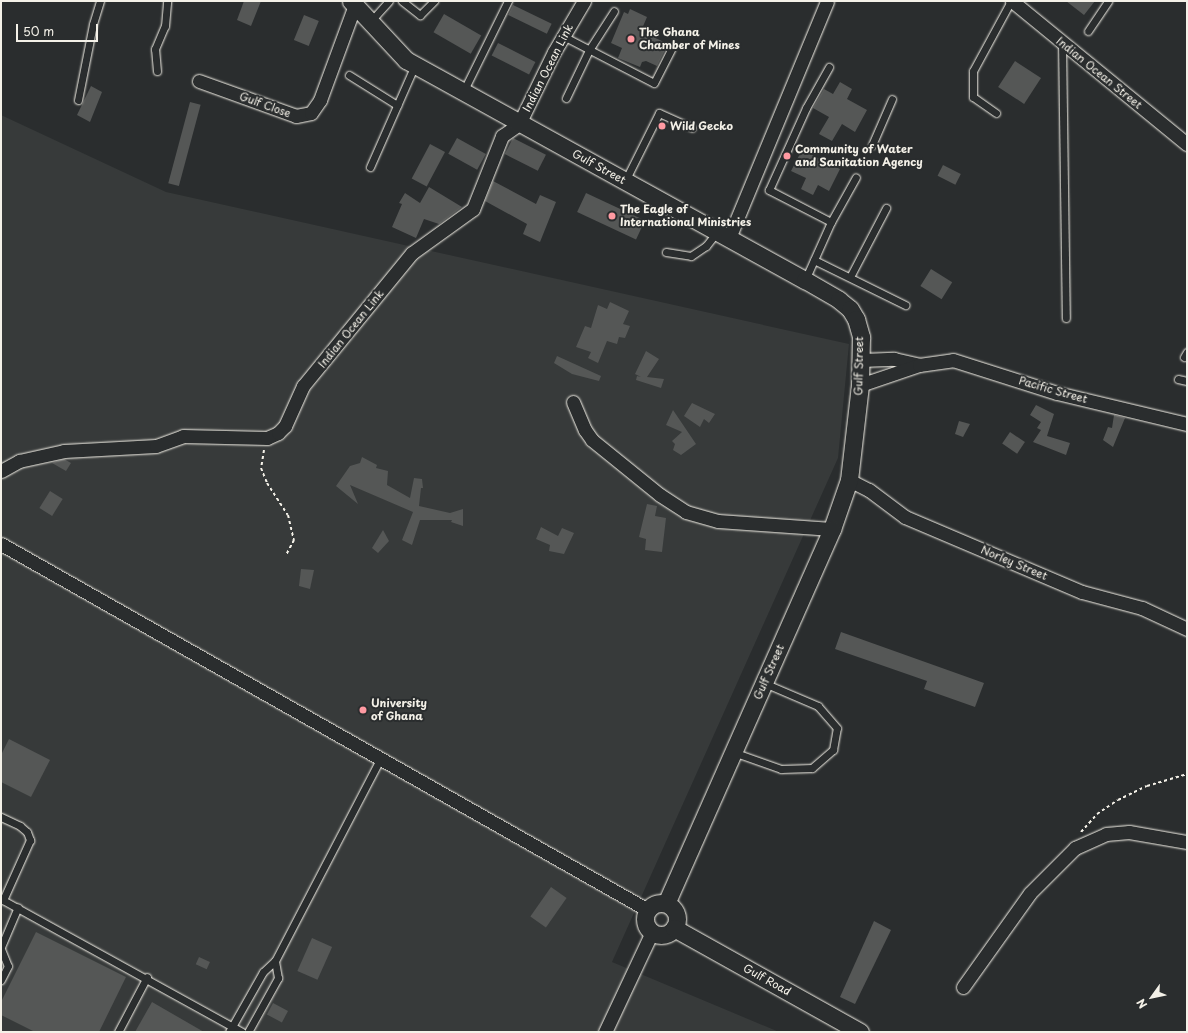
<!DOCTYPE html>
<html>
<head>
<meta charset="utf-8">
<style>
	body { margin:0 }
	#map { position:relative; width:1188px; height:1033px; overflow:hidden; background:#2a2d2e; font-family:"Playpen Sans",sans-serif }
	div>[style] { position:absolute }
	.built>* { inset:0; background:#373a3a }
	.building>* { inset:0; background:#555756; transform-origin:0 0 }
	.path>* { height:2px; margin-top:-1px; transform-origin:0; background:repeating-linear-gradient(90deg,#f4f1e8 0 3px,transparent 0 6px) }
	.roads { filter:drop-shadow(0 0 1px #f4f1e8) drop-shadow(0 0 1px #f4f1e8) }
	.service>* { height:7px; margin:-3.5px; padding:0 3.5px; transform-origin:3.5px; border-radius:3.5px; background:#2a2d2e }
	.minor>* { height:13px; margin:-6.5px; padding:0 6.5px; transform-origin:6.5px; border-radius:6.5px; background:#2a2d2e }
	.tertiary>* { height:17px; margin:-8.5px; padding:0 8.5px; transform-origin:8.5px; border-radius:8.5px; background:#2a2d2e }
	.tertiary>.ring { margin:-8.5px; padding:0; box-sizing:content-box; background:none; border:17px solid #2a2d2e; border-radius:50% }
	.dots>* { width:11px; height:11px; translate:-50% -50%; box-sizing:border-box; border:2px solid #2a2d2e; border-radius:50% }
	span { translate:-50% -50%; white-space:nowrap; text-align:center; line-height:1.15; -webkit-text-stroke:4px #2a2d2e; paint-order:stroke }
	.poi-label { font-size:11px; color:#f4f1e8; font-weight:700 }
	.left { translate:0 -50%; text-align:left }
	.street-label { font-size:11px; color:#f4f1e8 }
	.frame { position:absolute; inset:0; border:2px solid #f4f1e8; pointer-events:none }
	.north { position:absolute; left:1132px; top:977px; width:40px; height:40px; -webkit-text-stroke:3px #2a2d2e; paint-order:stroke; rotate:237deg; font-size:11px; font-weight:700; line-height:16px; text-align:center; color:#f4f1e8 }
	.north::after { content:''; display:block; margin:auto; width:14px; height:18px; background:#f4f1e8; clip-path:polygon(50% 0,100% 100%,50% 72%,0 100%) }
	.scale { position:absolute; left:16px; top:24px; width:82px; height:18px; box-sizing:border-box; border:2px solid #f4f1e8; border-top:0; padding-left:5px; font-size:12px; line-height:14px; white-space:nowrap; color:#f4f1e8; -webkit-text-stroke:3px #2a2d2e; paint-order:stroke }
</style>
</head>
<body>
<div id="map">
	<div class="built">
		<i style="clip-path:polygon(1px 115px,166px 192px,849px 344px,838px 458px,612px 962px,779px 1032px,1px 1032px)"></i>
	</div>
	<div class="building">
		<i style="clip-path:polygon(244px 1px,261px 1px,251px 26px,237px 20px)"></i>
		<i style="clip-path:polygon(1066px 1px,1095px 1px,1084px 15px)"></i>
		<i style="left:513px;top:5px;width:43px;height:11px;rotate:26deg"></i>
		<i style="clip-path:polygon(630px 9px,647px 17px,641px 31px,668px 44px,657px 66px,646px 61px,642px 62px,640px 67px,618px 58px,622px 48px,611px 43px,624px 12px,628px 14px)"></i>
		<i style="left:444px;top:14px;width:43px;height:21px;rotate:30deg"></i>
		<i style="left:304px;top:15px;width:16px;height:27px;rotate:22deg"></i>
		<i style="left:498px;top:43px;width:42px;height:14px;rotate:27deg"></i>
		<i style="left:1015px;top:61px;width:31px;height:31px;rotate:33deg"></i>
		<i style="clip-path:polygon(840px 82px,852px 89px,847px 99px,867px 110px,855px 132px,842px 124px,832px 141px,819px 134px,829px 117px,813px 108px,824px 89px,833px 94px)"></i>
		<i style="clip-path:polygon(91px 86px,102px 92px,90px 122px,77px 115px)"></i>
		<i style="left:190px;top:102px;width:11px;height:84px;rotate:15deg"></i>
		<i style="left:457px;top:138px;width:33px;height:18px;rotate:29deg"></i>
		<i style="left:513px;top:138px;width:37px;height:18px;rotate:27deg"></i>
		<i style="left:430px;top:144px;width:17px;height:39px;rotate:28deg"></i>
		<i style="clip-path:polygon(802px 150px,840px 169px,829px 191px,818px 185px,813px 195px,801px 189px,806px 178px,791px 171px)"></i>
		<i style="left:943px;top:165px;width:20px;height:12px;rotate:27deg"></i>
		<i style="clip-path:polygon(493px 181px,536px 204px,540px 195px,556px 202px,540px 242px,523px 234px,527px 224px,485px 201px)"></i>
		<i style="clip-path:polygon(429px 187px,462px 207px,439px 224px,424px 219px,416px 238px,392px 227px,402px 204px,399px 203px,405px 193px,420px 203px)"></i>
		<i style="left:586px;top:193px;width:65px;height:21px;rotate:25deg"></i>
		<i style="left:931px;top:269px;width:25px;height:20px;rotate:32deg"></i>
		<i style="clip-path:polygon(610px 302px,629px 311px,623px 324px,630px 326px,625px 338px,619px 337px,617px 344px,607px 341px,598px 363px,588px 358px,591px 352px,576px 347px,585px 326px,591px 328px,598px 305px,607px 309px)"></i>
		<i style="clip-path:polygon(646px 351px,659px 359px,647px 377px,664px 379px,661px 388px,636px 380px,637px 376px,641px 377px,635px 374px)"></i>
		<i style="clip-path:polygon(557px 356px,601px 376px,599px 381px,572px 374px,554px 363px)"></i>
		<i style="clip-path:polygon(692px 403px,715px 414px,709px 423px,704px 419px,700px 427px,684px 416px)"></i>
		<i style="clip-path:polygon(1036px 405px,1054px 414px,1047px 436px,1070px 443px,1066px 455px,1033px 442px,1041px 430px,1037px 428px,1041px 422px,1030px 415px)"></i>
		<i style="clip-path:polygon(673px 410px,696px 444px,681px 455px,673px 450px,675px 444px,672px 441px,682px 432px,666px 425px)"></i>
		<i style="clip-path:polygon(1114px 415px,1125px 418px,1113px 447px,1103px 440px,1108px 427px,1112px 428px)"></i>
		<i style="clip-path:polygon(959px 421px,970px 424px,963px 437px,955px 434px)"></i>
		<i style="left:1010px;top:432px;width:18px;height:14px;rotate:34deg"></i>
		<i style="clip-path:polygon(362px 457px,377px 465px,376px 468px,388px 471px,387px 485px,410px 498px,414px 478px,422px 479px,423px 488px,421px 488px,419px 506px,450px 513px,463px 509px,463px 526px,451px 522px,452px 520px,420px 520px,412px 545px,402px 540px,413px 512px,350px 485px,358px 504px,336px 486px,350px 466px,360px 463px)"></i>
		<i style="clip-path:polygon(64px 459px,71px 463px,66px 471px,52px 463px)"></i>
		<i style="left:50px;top:491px;width:15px;height:20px;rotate:32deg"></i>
		<i style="clip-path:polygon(647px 504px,657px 506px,655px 516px,666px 518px,662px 552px,645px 550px,646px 539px,639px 537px)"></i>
		<i style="clip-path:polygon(541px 527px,558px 536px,562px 528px,574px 533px,564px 554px,549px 551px,550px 545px,536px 539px)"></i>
		<i style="clip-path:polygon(383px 530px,389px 541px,378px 553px,372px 548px)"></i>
		<i style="clip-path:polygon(301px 569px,314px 570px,310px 589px,299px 586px)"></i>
		<i style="clip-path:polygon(841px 632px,984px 683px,975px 707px,924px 689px,927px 681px,835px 649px)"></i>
		<i style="clip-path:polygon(9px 739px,50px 760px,31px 797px,1px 782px,1px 755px)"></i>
		<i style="left:551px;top:887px;width:19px;height:36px;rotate:35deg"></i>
		<i style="clip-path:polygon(874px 921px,891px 930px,855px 1004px,840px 997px)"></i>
		<i style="clip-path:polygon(36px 932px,126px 977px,99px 1032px,35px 1032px,1px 1015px,1px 1002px)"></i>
		<i style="left:312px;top:938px;width:22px;height:36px;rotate:24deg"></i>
		<i style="left:199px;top:957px;width:12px;height:8px;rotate:24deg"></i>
		<i style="clip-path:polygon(152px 1002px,204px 1032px,135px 1032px)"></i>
		<i style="left:273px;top:1003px;width:17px;height:13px;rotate:28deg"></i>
	</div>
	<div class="path">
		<i style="left:264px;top:450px;width:18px;rotate:99deg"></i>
		<i style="left:261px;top:468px;width:16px;rotate:68deg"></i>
		<i style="left:267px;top:483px;width:38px;rotate:57deg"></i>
		<i style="left:288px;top:515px;width:26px;rotate:77deg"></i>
		<i style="left:294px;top:540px;width:17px;rotate:118deg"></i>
		<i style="left:1081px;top:832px;width:24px;rotate:-48deg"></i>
		<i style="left:1097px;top:814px;width:25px;rotate:-34deg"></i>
		<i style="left:1118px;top:800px;width:32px;rotate:-26deg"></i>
		<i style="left:1147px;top:786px;width:42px;rotate:-16.7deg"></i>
	</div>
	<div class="roads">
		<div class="service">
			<i style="left:402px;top:1px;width:23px;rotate:38deg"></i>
			<i style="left:420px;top:15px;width:20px;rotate:-45deg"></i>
			<i style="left:370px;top:22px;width:28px;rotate:-48deg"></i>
			<i style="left:1088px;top:31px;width:36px;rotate:-56deg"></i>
			<i style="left:563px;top:36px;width:102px;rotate:27.3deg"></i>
			<i style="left:654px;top:83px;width:38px;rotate:-63deg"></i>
			<i style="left:1062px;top:42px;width:276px;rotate:89.2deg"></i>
			<i style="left:157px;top:71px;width:22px;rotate:-95deg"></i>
			<i style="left:155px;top:49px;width:25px;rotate:-67deg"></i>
			<i style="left:165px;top:26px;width:25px;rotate:-85deg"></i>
			<i style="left:349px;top:75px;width:57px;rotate:32deg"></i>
			<i style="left:463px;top:92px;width:102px;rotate:-63.7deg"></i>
			<i style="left:566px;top:98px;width:53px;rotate:-64.4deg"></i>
			<i style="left:589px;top:50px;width:46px;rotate:-57.3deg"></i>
			<i style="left:78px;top:100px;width:77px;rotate:-78.8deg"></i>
			<i style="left:93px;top:24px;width:24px;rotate:-73deg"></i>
			<i style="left:996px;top:113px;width:28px;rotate:-145deg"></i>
			<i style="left:973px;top:97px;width:26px;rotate:-90deg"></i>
			<i style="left:973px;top:71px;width:80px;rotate:-61.5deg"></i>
			<i style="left:872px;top:145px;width:50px;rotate:-66.5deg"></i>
			<i style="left:370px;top:167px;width:111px;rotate:-66.2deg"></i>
			<i style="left:625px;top:181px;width:76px;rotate:-63.4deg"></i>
			<i style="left:659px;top:113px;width:36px;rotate:24deg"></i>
			<i style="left:831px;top:222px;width:51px;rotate:-60.9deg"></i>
			<i style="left:666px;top:252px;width:25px;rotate:9deg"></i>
			<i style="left:691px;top:256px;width:18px;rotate:-34deg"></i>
			<i style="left:706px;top:246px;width:18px;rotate:-52deg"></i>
			<i style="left:814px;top:260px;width:102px;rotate:26.3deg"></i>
			<i style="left:850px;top:277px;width:78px;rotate:-62.4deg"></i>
			<i style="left:805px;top:280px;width:64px;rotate:-65.9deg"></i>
			<i style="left:831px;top:222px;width:70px;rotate:-152.7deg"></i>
			<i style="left:769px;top:190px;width:90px;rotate:-65.7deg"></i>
			<i style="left:806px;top:108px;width:47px;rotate:-60.7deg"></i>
			<i style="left:1184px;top:357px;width:6px;rotate:-59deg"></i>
			<i style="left:1178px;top:379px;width:9px;rotate:13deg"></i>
			<i style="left:733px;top:752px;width:51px;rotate:19.5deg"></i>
			<i style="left:781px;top:769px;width:31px;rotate:-2deg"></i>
			<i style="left:812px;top:768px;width:28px;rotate:-41deg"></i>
			<i style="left:833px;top:750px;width:22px;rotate:-80deg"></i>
			<i style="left:837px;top:728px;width:29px;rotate:-131deg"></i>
			<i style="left:818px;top:706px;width:59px;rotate:-156.9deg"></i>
			<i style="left:1px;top:817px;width:21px;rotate:25deg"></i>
			<i style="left:20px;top:826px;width:9px;rotate:41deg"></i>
			<i style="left:27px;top:832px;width:9px;rotate:69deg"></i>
			<i style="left:30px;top:840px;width:66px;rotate:114.2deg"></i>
			<i style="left:1px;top:899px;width:275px;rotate:28.9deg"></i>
			<i style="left:1px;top:947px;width:43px;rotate:-67deg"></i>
			<i style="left:1px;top:949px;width:18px;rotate:68deg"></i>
			<i style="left:8px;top:966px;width:16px;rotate:117deg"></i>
			<i style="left:118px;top:1032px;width:62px;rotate:-62.2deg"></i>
			<i style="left:229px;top:1032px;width:69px;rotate:-60.5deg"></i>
			<i style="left:263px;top:972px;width:16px;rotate:-43deg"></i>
			<i style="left:275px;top:961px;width:228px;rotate:-62.5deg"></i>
			<i style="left:248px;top:1032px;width:62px;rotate:-60.9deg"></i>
			<i style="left:278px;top:978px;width:17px;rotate:-100deg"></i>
		</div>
		<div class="minor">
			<i style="left:1012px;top:1px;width:226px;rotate:39.3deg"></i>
			<i style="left:199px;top:81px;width:103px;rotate:19.8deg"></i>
			<i style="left:296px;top:116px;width:15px;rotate:-11deg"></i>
			<i style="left:311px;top:113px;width:16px;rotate:-55deg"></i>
			<i style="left:320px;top:100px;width:101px;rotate:-69.8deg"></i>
			<i style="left:729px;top:238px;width:256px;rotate:-67.5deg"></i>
			<i style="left:861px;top:360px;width:33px;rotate:-2deg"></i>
			<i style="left:894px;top:359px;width:26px;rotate:13deg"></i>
			<i style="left:860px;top:385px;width:62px;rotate:-18.7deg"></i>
			<i style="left:919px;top:365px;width:34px;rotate:-8deg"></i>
			<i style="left:953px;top:360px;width:109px;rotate:17.6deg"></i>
			<i style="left:1057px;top:393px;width:134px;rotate:13.4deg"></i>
			<i style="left:573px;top:402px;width:30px;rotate:67deg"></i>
			<i style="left:585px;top:430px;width:12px;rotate:55deg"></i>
			<i style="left:592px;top:440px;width:87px;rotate:39deg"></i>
			<i style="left:660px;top:495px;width:31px;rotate:33deg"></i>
			<i style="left:686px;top:512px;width:33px;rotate:16deg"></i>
			<i style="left:718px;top:521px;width:114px;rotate:4deg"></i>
			<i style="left:1px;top:471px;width:21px;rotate:-29deg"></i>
			<i style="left:19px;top:461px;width:46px;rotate:-12.5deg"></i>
			<i style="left:64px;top:451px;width:92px;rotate:-3.1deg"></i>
			<i style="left:156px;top:446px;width:29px;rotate:-20deg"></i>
			<i style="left:183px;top:436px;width:84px;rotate:1.4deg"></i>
			<i style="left:267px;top:438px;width:12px;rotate:-24deg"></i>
			<i style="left:278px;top:433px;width:10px;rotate:-45deg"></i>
			<i style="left:285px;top:426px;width:44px;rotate:-65.8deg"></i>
			<i style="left:303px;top:386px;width:172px;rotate:-50.7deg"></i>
			<i style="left:412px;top:253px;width:75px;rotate:-35.8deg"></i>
			<i style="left:473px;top:209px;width:79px;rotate:-68.3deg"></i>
			<i style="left:502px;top:136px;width:21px;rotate:-35deg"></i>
			<i style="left:519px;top:124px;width:80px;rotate:-64.1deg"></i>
			<i style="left:554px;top:52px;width:59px;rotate:-59.5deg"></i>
			<i style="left:849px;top:480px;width:22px;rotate:27deg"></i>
			<i style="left:869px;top:490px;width:45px;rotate:36.9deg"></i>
			<i style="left:905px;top:517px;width:192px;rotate:23deg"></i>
			<i style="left:1082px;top:592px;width:62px;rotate:14.9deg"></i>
			<i style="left:1142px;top:608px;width:50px;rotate:25deg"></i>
			<i style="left:1px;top:544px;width:743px;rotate:29.5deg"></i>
			<i style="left:963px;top:987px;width:115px;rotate:-54.5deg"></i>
			<i style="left:1030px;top:893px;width:64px;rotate:-45deg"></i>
			<i style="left:1075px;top:848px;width:34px;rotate:-24deg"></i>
			<i style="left:1106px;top:834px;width:23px;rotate:-5deg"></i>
			<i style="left:1129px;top:832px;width:59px;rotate:9.8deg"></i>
			<i style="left:605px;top:1032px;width:110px;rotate:-64.8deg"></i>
		</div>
		<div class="tertiary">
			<i style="left:351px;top:1px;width:81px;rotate:47deg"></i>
			<i style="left:406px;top:60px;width:456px;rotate:28.9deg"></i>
			<i style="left:805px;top:280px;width:39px;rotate:30deg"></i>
			<i style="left:839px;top:300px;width:14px;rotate:39deg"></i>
			<i style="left:850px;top:309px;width:12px;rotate:59deg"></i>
			<i style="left:856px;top:319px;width:19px;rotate:74deg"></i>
			<i style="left:861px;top:337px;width:48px;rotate:91.2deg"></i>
			<i style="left:860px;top:385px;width:96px;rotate:96.6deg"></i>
			<i style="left:849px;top:480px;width:52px;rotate:109.1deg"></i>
			<i style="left:832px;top:529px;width:409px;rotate:113.9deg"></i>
			<i class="ring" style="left:645px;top:903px;width:15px;height:15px"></i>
			<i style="left:674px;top:928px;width:213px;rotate:29.2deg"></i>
		</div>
	</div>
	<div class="dots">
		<i style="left:631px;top:39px;background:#ff9aa2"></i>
		<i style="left:662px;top:126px;background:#ff9aa2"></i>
		<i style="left:787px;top:156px;background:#ff9aa2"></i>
		<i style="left:612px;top:216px;background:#ff9aa2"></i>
		<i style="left:363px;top:710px;background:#ff9aa2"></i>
	</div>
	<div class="poi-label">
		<span class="left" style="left:639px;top:39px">The Ghana<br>Chamber of Mines</span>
		<span class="left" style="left:670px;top:126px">Wild Gecko</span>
		<span class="left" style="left:795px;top:156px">Community of Water<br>and Sanitation Agency</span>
		<span class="left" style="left:620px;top:216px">The Eagle of<br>International Ministries</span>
		<span class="left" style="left:371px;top:710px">University<br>of Ghana</span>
	</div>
	<div class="street-label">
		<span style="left:548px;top:68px;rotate:-63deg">Indian Ocean Link</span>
		<span style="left:1099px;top:73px;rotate:39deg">Indian Ocean Street</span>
		<span style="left:265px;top:105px;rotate:20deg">Gulf Close</span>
		<span style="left:599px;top:167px;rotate:29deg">Gulf Street</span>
		<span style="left:351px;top:329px;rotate:-51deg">Indian Ocean Link</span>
		<span style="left:859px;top:366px;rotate:-89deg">Gulf Street</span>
		<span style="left:1053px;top:390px;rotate:16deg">Pacific Street</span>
		<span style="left:1014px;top:563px;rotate:23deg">Norley Street</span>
		<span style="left:769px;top:672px;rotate:-66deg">Gulf Street</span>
		<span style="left:767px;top:980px;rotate:29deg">Gulf Road</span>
	</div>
	<div class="frame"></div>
	<div class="north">N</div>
	<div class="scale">50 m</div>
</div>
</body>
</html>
